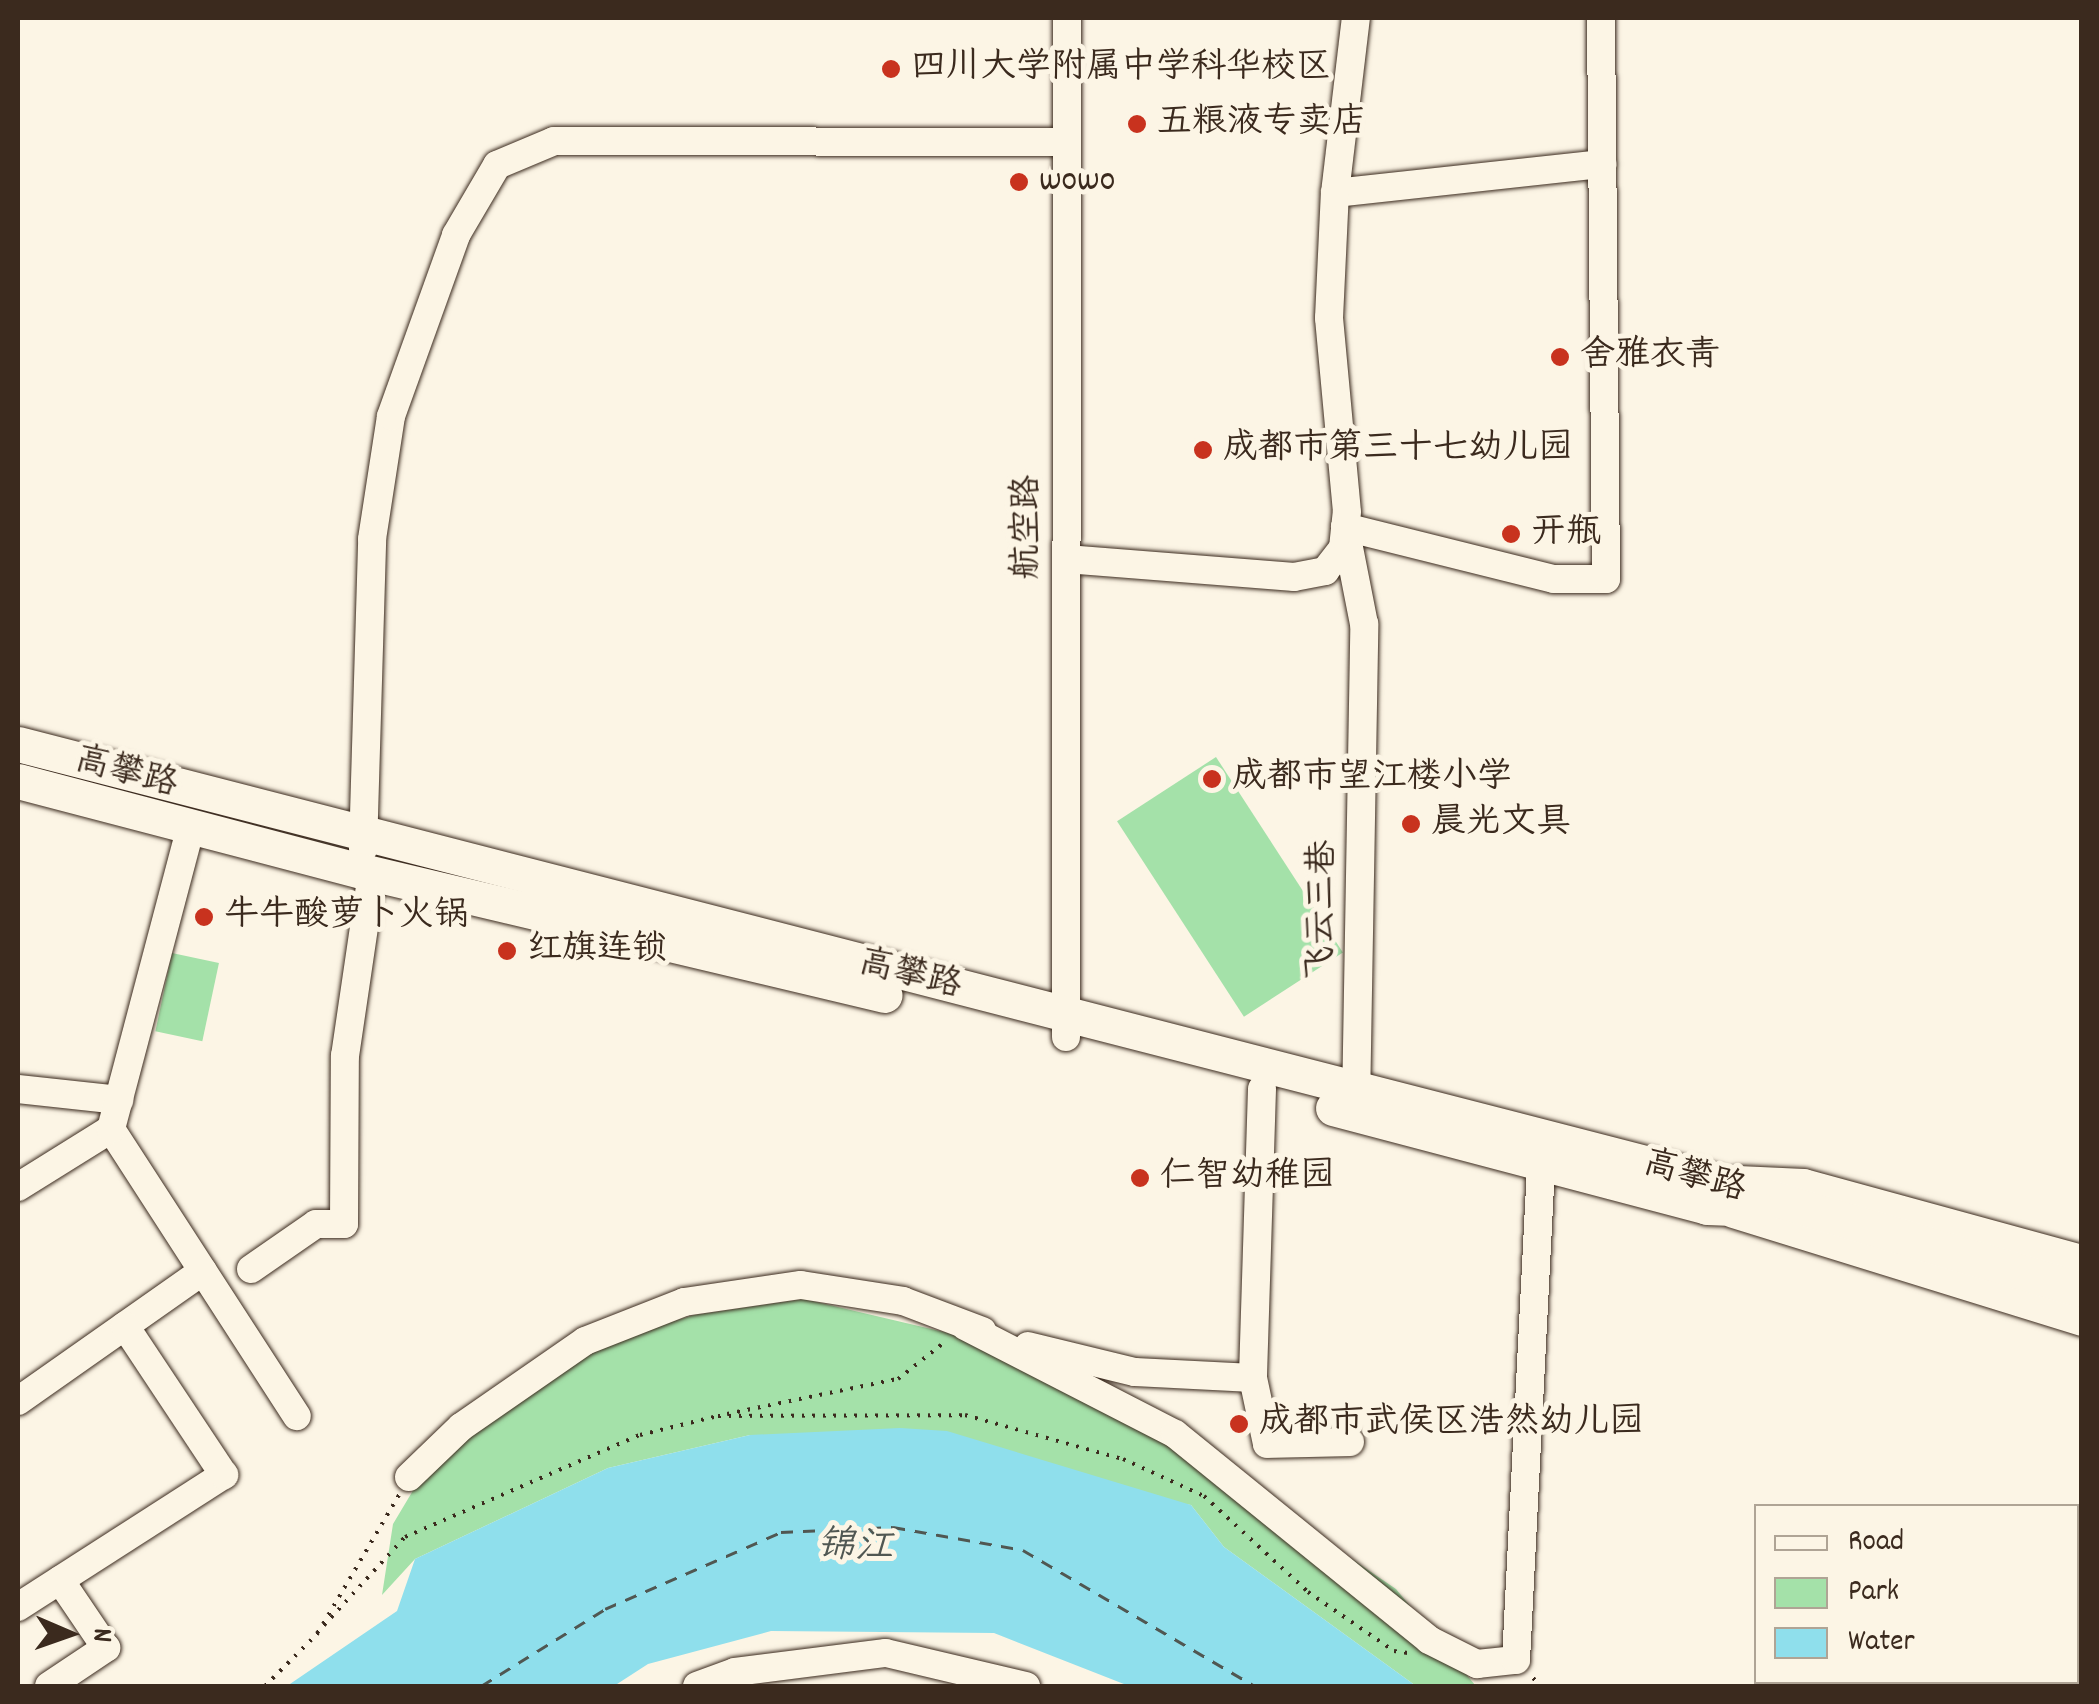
<!DOCTYPE html>
<html>
<head>
<meta charset="utf-8">
<style>
	body { margin:0 }
	#map { position:relative; width:2099px; height:1704px; overflow:hidden; background:#fcf5e5; font-family:Dekko,"LXGW WenKai TC",sans-serif }
	div>[style] { position:absolute }
	.green>* { inset:0; background:#a4e1a9; transform-origin:0 0 }
	.water>* { inset:0; background:#8fdfec }
	.ferry>* { height:2.5px; margin-top:-1.25px; transform-origin:0; background:repeating-linear-gradient(90deg,#505752 0 12px,transparent 0 22px) }
	.path>* { height:4px; margin-top:-2px; transform-origin:0; background:repeating-linear-gradient(90deg,#3b2a1e 0 2.5px,transparent 0 10.5px) }
	.roads { filter:drop-shadow(0 0 2px #3b2a1e) drop-shadow(0 0 2px #3b2a1e) }
	.minor>* { height:28px; margin:-14px; padding:0 14px; transform-origin:14px; border-radius:14px; background:#fcf5e5 }
	.major>* { height:35px; margin:-17.5px; padding:0 17.5px; transform-origin:17.5px; border-radius:17.5px; background:#fcf5e5 }
	.dots>* { width:28px; height:28px; translate:-50% -50%; box-sizing:border-box; border:5px solid #fcf5e5; border-radius:50% }
	span { translate:-50% -50%; white-space:nowrap; text-align:center; line-height:1.15; -webkit-text-stroke:10px #fcf5e5; paint-order:stroke }
	.poi-label { font-size:35px; color:#3b2a1e }
	.left { translate:0 -50%; text-align:left }
	.street-label { font-size:35px; color:#3b2a1e }
	.water-label { font-size:38px; color:#505752; font-style:italic }
	.frame { position:absolute; inset:0; border:20px solid #3b2a1e; pointer-events:none }
	.legend { position:absolute; left:1754px; top:1504px; width:325px; height:180px; box-sizing:border-box; background:#fcf5e5; border:2px solid #afa495; margin:0; padding:12px 18px; list-style:none; font-size:30px; color:#3b2a1e }
	.legend li { display:flex; align-items:center; gap:20px; height:50px }
	.legend b { width:50px; border:2px solid #afa495 }
	.north { position:absolute; left:20px; top:1584px; width:100px; height:100px; -webkit-text-stroke:8px #fcf5e5; paint-order:stroke; rotate:92deg; font-size:28px; font-weight:700; line-height:40px; text-align:center; color:#3b2a1e }
	.north::after { content:''; display:block; margin:auto; width:35px; height:45px; background:#3b2a1e; clip-path:polygon(50% 0,100% 100%,50% 72%,0 100%) }
</style>
</head>
<body>
<div id="map">
	<div class="green">
		<i style="left:1216px;top:757px;width:233px;height:118px;rotate:57deg"></i>
		<i style="left:172px;top:953px;width:48px;height:80px;rotate:12deg"></i>
		<i style="clip-path:polygon(804px 1299px,961px 1336px,1183px 1444px,1396px 1589px,1475px 1685px,1416px 1686px,1224px 1547px,1191px 1505px,750px 1435px,608px 1468px,415px 1559px,382px 1595px,393px 1524px,436px 1452px,563px 1366px,623px 1336px,694px 1315px)"></i>
	</div>
	<div class="water">
		<i style="clip-path:polygon(900px 1428px,947px 1431px,1191px 1505px,1224px 1547px,1416px 1686px,1129px 1686px,994px 1633px,771px 1631px,648px 1664px,614px 1686px,287px 1686px,397px 1611px,415px 1559px,608px 1468px,750px 1435px)"></i>
	</div>
	<div class="ferry">
		<i style="left:481px;top:1686px;width:146px;rotate:-31.8deg"></i>
		<i style="left:605px;top:1609px;width:192px;rotate:-23.6deg"></i>
		<i style="left:781px;top:1532px;width:112px;rotate:-2.6deg"></i>
		<i style="left:893px;top:1527px;width:132px;rotate:10deg"></i>
		<i style="left:1023px;top:1550px;width:269px;rotate:30.4deg"></i>
	</div>
	<div class="path">
		<i style="left:727px;top:1414px;width:175px;rotate:-11.6deg"></i>
		<i style="left:898px;top:1379px;width:61px;rotate:-38.4deg"></i>
		<i style="left:718px;top:1416px;width:247px;rotate:-0.2deg"></i>
		<i style="left:965px;top:1415px;width:164px;rotate:15.6deg"></i>
		<i style="left:1123px;top:1459px;width:89px;rotate:24.6deg"></i>
		<i style="left:1204px;top:1496px;width:142px;rotate:42.7deg"></i>
		<i style="left:1308px;top:1592px;width:104px;rotate:34.5deg"></i>
		<i style="left:1394px;top:1651px;width:14px;rotate:8deg"></i>
		<i style="left:323px;top:1624px;width:150px;rotate:-59.5deg"></i>
		<i style="left:317px;top:1633px;width:130px;rotate:-47.5deg"></i>
		<i style="left:405px;top:1537px;width:256px;rotate:-23.5deg"></i>
		<i style="left:640px;top:1435px;width:80px;rotate:-13.7deg"></i>
		<i style="left:2076px;top:1677px;width:7px;rotate:-34deg"></i>
		<i style="left:1533px;top:1678px;width:11px;rotate:45deg"></i>
		<i style="left:265px;top:1686px;width:75px;rotate:-45deg"></i>
		<i style="left:2066px;top:1686px;width:7px;rotate:-34deg"></i>
	</div>
	<div class="roads">
		<div class="minor">
			<i style="left:1335px;top:193px;width:269px;rotate:-6.2deg"></i>
			<i style="left:1066px;top:559px;width:229px;rotate:4.5deg"></i>
			<i style="left:1294px;top:577px;width:32px;rotate:-11deg"></i>
			<i style="left:1325px;top:571px;width:29px;rotate:-52deg"></i>
			<i style="left:1343px;top:548px;width:36px;rotate:-84deg"></i>
			<i style="left:1347px;top:512px;width:195px;rotate:-95.3deg"></i>
			<i style="left:1329px;top:318px;width:125px;rotate:-87.3deg"></i>
			<i style="left:1335px;top:193px;width:176px;rotate:-83.2deg"></i>
			<i style="left:363px;top:849px;width:310px;rotate:-88.3deg"></i>
			<i style="left:372px;top:539px;width:124px;rotate:-81.2deg"></i>
			<i style="left:391px;top:416px;width:192px;rotate:-70.2deg"></i>
			<i style="left:456px;top:235px;width:81px;rotate:-59.6deg"></i>
			<i style="left:497px;top:165px;width:62px;rotate:-22.8deg"></i>
			<i style="left:554px;top:141px;width:513px;rotate:0.11deg"></i>
			<i style="left:1066px;top:1037px;width:1019px;rotate:-89.94deg"></i>
			<i style="left:18px;top:1089px;width:102px;rotate:6.2deg"></i>
			<i style="left:1262px;top:1089px;width:289px;rotate:91.8deg"></i>
			<i style="left:1253px;top:1378px;width:67px;rotate:78deg"></i>
			<i style="left:1267px;top:1444px;width:83px;rotate:-1.4deg"></i>
			<i style="left:1356px;top:1105px;width:481px;rotate:-89deg"></i>
			<i style="left:1364px;top:624px;width:99px;rotate:-101.1deg"></i>
			<i style="left:1345px;top:527px;width:215px;rotate:14deg"></i>
			<i style="left:1554px;top:579px;width:52px"></i>
			<i style="left:1606px;top:579px;width:561px;rotate:-90.51deg"></i>
			<i style="left:111px;top:1129px;width:342px;rotate:57.1deg"></i>
			<i style="left:1738px;top:1180px;width:66px;rotate:2.6deg"></i>
			<i style="left:1804px;top:1183px;width:288px;rotate:15.3deg"></i>
			<i style="left:18px;top:1187px;width:110px;rotate:-31.9deg"></i>
			<i style="left:111px;top:1129px;width:312px;rotate:-75.2deg"></i>
			<i style="left:1733px;top:1214px;width:365px;rotate:17.2deg"></i>
			<i style="left:251px;top:1269px;width:79px;rotate:-34.7deg"></i>
			<i style="left:316px;top:1224px;width:28px"></i>
			<i style="left:344px;top:1224px;width:168px;rotate:-89.7deg"></i>
			<i style="left:345px;top:1056px;width:185px;rotate:-81.6deg"></i>
			<i style="left:965px;top:1326px;width:236px;rotate:27.2deg"></i>
			<i style="left:1175px;top:1434px;width:327px;rotate:39deg"></i>
			<i style="left:1429px;top:1640px;width:54px;rotate:26.6deg"></i>
			<i style="left:1477px;top:1664px;width:39px;rotate:-6deg"></i>
			<i style="left:1516px;top:1660px;width:497px;rotate:-87.1deg"></i>
			<i style="left:1028px;top:1346px;width:110px;rotate:13.7deg"></i>
			<i style="left:1135px;top:1372px;width:118px;rotate:2.9deg"></i>
			<i style="left:18px;top:1401px;width:226px;rotate:-35.1deg"></i>
			<i style="left:409px;top:1477px;width:72px;rotate:-43.9deg"></i>
			<i style="left:461px;top:1427px;width:151px;rotate:-34.7deg"></i>
			<i style="left:585px;top:1341px;width:106px;rotate:-21.5deg"></i>
			<i style="left:684px;top:1302px;width:118px;rotate:-8.3deg"></i>
			<i style="left:801px;top:1285px;width:103px;rotate:8.9deg"></i>
			<i style="left:903px;top:1301px;width:85px;rotate:20.8deg"></i>
			<i style="left:18px;top:1607px;width:245px;rotate:-32.7deg"></i>
			<i style="left:224px;top:1475px;width:179px;rotate:-123.6deg"></i>
			<i style="left:49px;top:1686px;width:69px;rotate:-33.7deg"></i>
			<i style="left:106px;top:1648px;width:82px;rotate:-124.1deg"></i>
			<i style="left:697px;top:1686px;width:40px;rotate:-20.2deg"></i>
			<i style="left:735px;top:1672px;width:152px;rotate:-7.2deg"></i>
			<i style="left:886px;top:1653px;width:144px;rotate:13.3deg"></i>
		</div>
		<div class="major">
			<i style="left:18px;top:744px;width:1741px;rotate:14.44deg"></i>
			<i style="left:1704px;top:1178px;width:394px;rotate:16.5deg"></i>
			<i style="left:18px;top:781px;width:356px;rotate:14.7deg"></i>
			<i style="left:362px;top:871px;width:537px;rotate:13.34deg"></i>
			<i style="left:1333px;top:1108px;width:387px;rotate:14.8deg"></i>
			<i style="left:1707px;top:1207px;width:51px;rotate:2.2deg"></i>
		</div>
	</div>
	<div class="dots">
		<i style="left:891px;top:69px;background:#c8321e"></i>
		<i style="left:1137px;top:124px;background:#c8321e"></i>
		<i style="left:1019px;top:182px;background:#c8321e"></i>
		<i style="left:1560px;top:357px;background:#c8321e"></i>
		<i style="left:1203px;top:450px;background:#c8321e"></i>
		<i style="left:1511px;top:534px;background:#c8321e"></i>
		<i style="left:1212px;top:779px;background:#c8321e"></i>
		<i style="left:1411px;top:824px;background:#c8321e"></i>
		<i style="left:204px;top:917px;background:#c8321e"></i>
		<i style="left:507px;top:951px;background:#c8321e"></i>
		<i style="left:1140px;top:1178px;background:#c8321e"></i>
		<i style="left:1239px;top:1424px;background:#c8321e"></i>
	</div>
	<div class="poi-label">
		<span class="left" style="left:911px;top:69px">四川大学附属中学科华校区</span>
		<span class="left" style="left:1157px;top:124px">五粮液专卖店</span>
		<span class="left" style="left:1039px;top:182px">wowo</span>
		<span class="left" style="left:1580px;top:357px">舍雅衣青</span>
		<span class="left" style="left:1223px;top:450px">成都市第三十七幼儿园</span>
		<span class="left" style="left:1531px;top:534px">开瓶</span>
		<span class="left" style="left:1232px;top:779px">成都市望江楼小学</span>
		<span class="left" style="left:1431px;top:824px">晨光文具</span>
		<span class="left" style="left:224px;top:917px">牛牛酸萝卜火锅</span>
		<span class="left" style="left:527px;top:951px">红旗连锁</span>
		<span class="left" style="left:1160px;top:1178px">仁智幼稚园</span>
		<span class="left" style="left:1259px;top:1424px">成都市武侯区浩然幼儿园</span>
	</div>
	<div class="street-label">
		<span style="left:1029px;top:527px;rotate:-90deg">航空路</span>
		<span style="left:126px;top:774px;rotate:15deg">高攀路</span>
		<span style="left:1324px;top:910px;rotate:-89deg">飞云三巷</span>
		<span style="left:910px;top:976px;rotate:14deg">高攀路</span>
		<span style="left:1694px;top:1178px;rotate:16deg">高攀路</span>
	</div>
	<div class="water-label">
		<span style="left:855px;top:1549px;rotate:2deg">锦江</span>
	</div>
	<div class="frame"></div>
	<ul class="legend">
	<li><b style="height:12px;background:#fcf5e5"></b>Road</li>
	<li><b style="height:28px;background:#a4e1a9"></b>Park</li>
	<li><b style="height:28px;background:#8fdfec"></b>Water</li>
	</ul>
	<div class="north">N</div>
</div>
</body>
</html>
